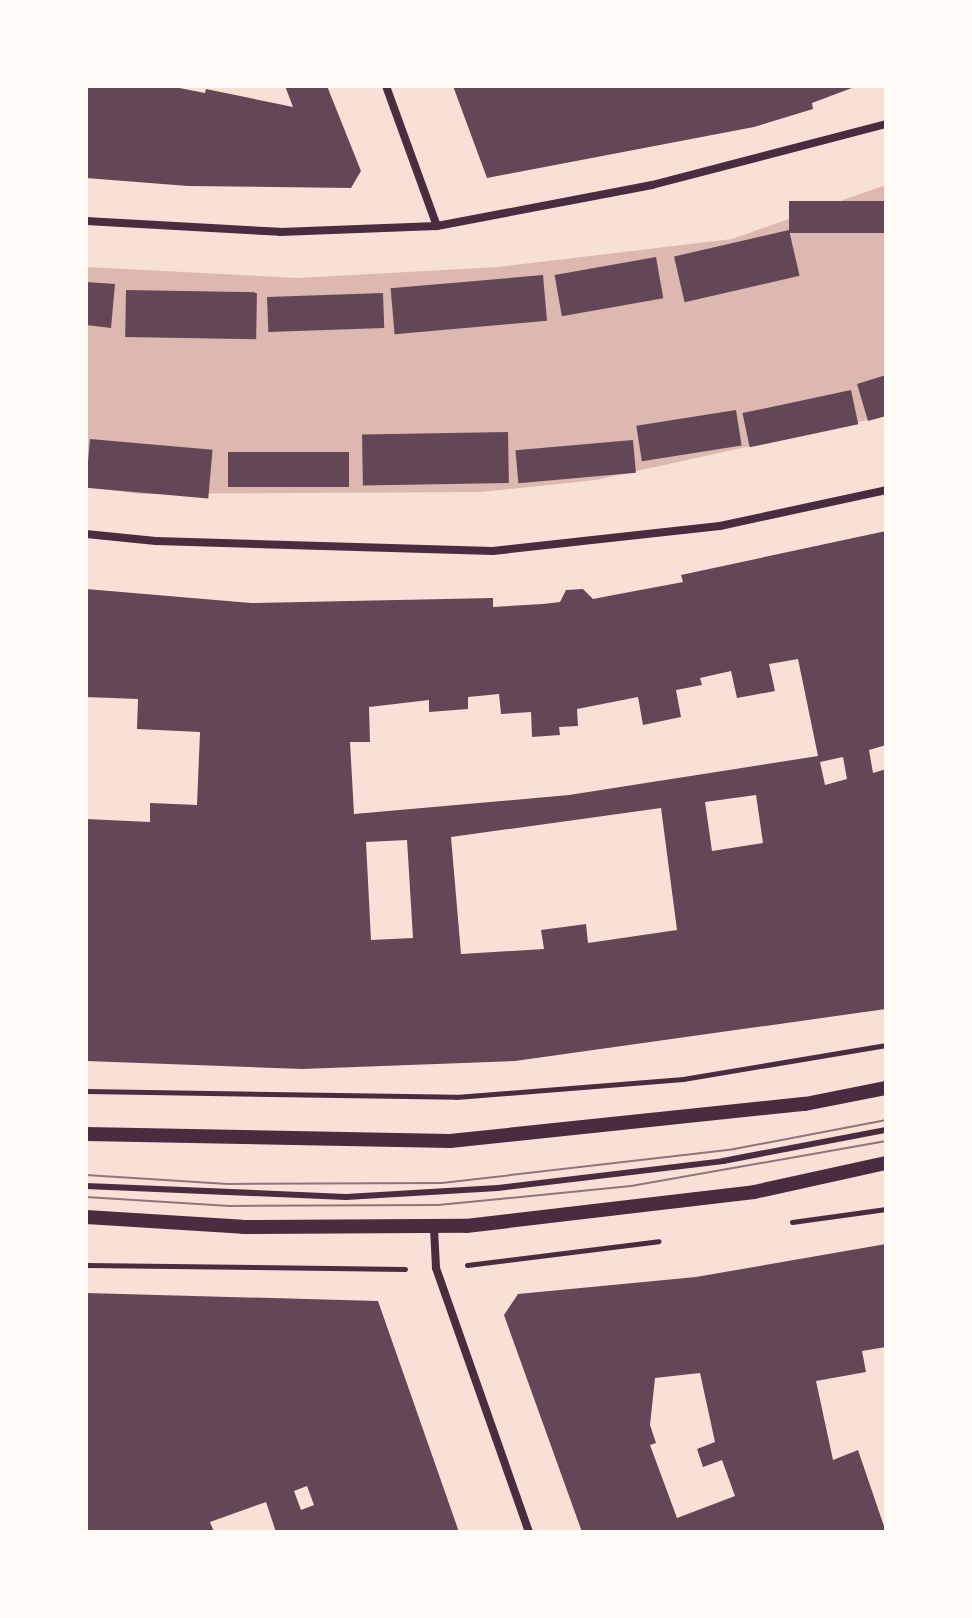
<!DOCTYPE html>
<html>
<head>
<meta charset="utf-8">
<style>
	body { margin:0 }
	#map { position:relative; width:972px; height:1618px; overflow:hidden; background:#f7e1d7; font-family:"Asap Condensed",sans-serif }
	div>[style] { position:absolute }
	.water>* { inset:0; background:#dcb8b0 }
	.building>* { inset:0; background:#644757; transform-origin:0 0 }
	.path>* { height:5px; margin:-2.5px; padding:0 2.5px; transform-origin:2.5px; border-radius:2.5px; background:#4a2c40 }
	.service>* { height:6px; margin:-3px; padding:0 3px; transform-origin:3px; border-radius:3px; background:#4a2c40 }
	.minor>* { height:8px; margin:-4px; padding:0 4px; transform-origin:4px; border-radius:4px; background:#4a2c40 }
	.tertiary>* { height:14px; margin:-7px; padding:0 7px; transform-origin:7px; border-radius:7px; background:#4a2c40 }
	.tram>* { height:2px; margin:-1px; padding:0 1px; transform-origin:1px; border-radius:1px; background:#8f747c }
	span { translate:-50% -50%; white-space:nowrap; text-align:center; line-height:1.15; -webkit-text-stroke:7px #fffaf5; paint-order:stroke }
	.frame { position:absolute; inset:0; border:88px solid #fffaf5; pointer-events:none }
</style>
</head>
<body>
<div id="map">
	<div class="water">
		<i style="clip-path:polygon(886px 185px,886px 416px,596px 480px,481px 492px,140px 494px,86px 487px,86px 267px,298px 278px,498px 267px,732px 239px)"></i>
	</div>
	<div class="building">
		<i style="clip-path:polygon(86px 86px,169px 86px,205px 93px,206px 89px,293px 107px,285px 86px,327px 86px,361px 171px,351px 188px,188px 186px,86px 178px)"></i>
		<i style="clip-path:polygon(453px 86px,857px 86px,812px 103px,813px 109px,754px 127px,487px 178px)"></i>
		<i style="left:886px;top:201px;width:32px;height:97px;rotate:90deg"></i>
		<i style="left:789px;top:230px;width:47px;height:118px;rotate:77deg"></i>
		<i style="left:656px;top:257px;width:42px;height:103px;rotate:80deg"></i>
		<i style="left:543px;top:275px;width:46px;height:153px;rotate:85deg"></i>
		<i style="clip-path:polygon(86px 282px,115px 284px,111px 328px,86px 325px)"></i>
		<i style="left:126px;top:290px;width:131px;height:47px;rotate:1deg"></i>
		<i style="left:383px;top:293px;width:35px;height:116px;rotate:88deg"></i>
		<i style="clip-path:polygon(886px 375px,886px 416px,868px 421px,857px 384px)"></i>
		<i style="left:851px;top:390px;width:35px;height:111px;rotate:78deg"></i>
		<i style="left:736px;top:410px;width:36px;height:101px;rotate:81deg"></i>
		<i style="left:508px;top:432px;width:51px;height:146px;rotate:89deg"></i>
		<i style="left:90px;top:439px;width:123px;height:49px;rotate:5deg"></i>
		<i style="left:633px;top:440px;width:33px;height:118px;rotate:85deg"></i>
		<i style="left:228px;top:452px;width:121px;height:35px"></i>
		<i style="clip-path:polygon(evenodd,886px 531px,886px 745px,869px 750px,873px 773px,886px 769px,886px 1009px,515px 1061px,302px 1069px,86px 1061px,86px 819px,150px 822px,150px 803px,197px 805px,200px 732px,137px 729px,138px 699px,86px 697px,86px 589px,251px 603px,493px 598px,493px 607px,543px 604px,560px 602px,566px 590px,583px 589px,593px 599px,619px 594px,683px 582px,681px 575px,886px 531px,798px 659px,818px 756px,569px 795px,354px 814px,350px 742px,370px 742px,369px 707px,429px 700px,429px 712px,468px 709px,468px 697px,499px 694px,501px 714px,531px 712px,532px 737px,560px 735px,559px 727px,578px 726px,577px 709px,638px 697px,643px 725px,681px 717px,676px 690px,702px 685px,700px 678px,731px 671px,737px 698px,775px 691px,769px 664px,798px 659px,886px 531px,843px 757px,847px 779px,825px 785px,820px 762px,843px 757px,886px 531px,756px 795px,763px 843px,712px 851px,705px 802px,756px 795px,886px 531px,661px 808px,677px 930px,588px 943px,586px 924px,541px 930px,544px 949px,461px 954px,451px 837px,661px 808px,886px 531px,407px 840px,413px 938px,371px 940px,366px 842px,407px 840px)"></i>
		<i style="clip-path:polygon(evenodd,886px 1244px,886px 1347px,862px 1351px,866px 1372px,816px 1381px,833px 1460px,858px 1450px,886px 1532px,582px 1532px,504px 1315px,518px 1294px,696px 1277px,886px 1244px,700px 1373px,715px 1442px,697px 1449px,703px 1467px,722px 1460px,735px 1496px,677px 1518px,650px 1445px,656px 1443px,650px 1425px,655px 1378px,700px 1373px)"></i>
		<i style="clip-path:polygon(evenodd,86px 1293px,378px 1301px,459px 1532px,276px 1532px,266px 1502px,210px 1522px,214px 1532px,86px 1532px,86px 1293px,307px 1486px,314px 1505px,301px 1510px,294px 1491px,307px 1486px)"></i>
	</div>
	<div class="path">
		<i style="left:86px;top:1091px;width:370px;rotate:0.9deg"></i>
		<i style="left:456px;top:1097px;width:228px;rotate:-4.5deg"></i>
		<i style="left:683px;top:1079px;width:206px;rotate:-9.5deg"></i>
		<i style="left:792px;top:1222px;width:95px;rotate:-7.9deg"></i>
		<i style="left:86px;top:1265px;width:319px;rotate:0.7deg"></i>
		<i style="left:467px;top:1265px;width:193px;rotate:-7.1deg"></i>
	</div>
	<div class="service">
		<i style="left:86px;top:1186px;width:260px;rotate:2.4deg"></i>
		<i style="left:346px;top:1197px;width:152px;rotate:-3.4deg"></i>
		<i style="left:498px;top:1188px;width:227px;rotate:-6.8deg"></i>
		<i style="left:723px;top:1161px;width:166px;rotate:-10.8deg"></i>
	</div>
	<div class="minor">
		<i style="left:386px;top:86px;width:149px;rotate:70deg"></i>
		<i style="left:86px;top:221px;width:194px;rotate:3.2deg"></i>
		<i style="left:280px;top:232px;width:157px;rotate:-2.2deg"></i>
		<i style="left:437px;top:226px;width:219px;rotate:-10.8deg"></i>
		<i style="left:652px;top:185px;width:242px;rotate:-14.6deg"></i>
		<i style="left:86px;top:534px;width:70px;rotate:5.7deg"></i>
		<i style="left:156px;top:541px;width:337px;rotate:1.7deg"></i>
		<i style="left:493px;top:551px;width:228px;rotate:-6.3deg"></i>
		<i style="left:720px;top:526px;width:170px;rotate:-12.2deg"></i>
		<i style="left:434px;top:1228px;width:40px;rotate:87.1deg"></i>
		<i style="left:436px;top:1268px;width:280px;rotate:70.6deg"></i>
	</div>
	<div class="tertiary">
		<i style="left:86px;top:1134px;width:364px;rotate:1.1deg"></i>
		<i style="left:450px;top:1141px;width:357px;rotate:-6deg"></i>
		<i style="left:805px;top:1104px;width:83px;rotate:-11.2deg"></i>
		<i style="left:86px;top:1217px;width:157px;rotate:3.6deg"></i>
		<i style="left:243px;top:1227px;width:223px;rotate:-0.3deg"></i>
		<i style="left:466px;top:1226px;width:290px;rotate:-6.7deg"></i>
		<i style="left:754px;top:1192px;width:135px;rotate:-12.4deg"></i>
	</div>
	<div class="tram">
		<i style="left:86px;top:1175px;width:142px;rotate:3.6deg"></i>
		<i style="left:228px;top:1184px;width:214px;rotate:-0.3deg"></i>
		<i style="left:442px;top:1183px;width:294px;rotate:-6.6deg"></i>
		<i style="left:734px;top:1149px;width:155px;rotate:-10.8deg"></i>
		<i style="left:86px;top:1197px;width:144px;rotate:3.6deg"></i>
		<i style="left:230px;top:1206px;width:208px;rotate:-0.3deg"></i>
		<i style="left:438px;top:1205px;width:194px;rotate:-5.6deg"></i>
		<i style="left:631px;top:1186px;width:259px;rotate:-10deg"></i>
	</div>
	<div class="frame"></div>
</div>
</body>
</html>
